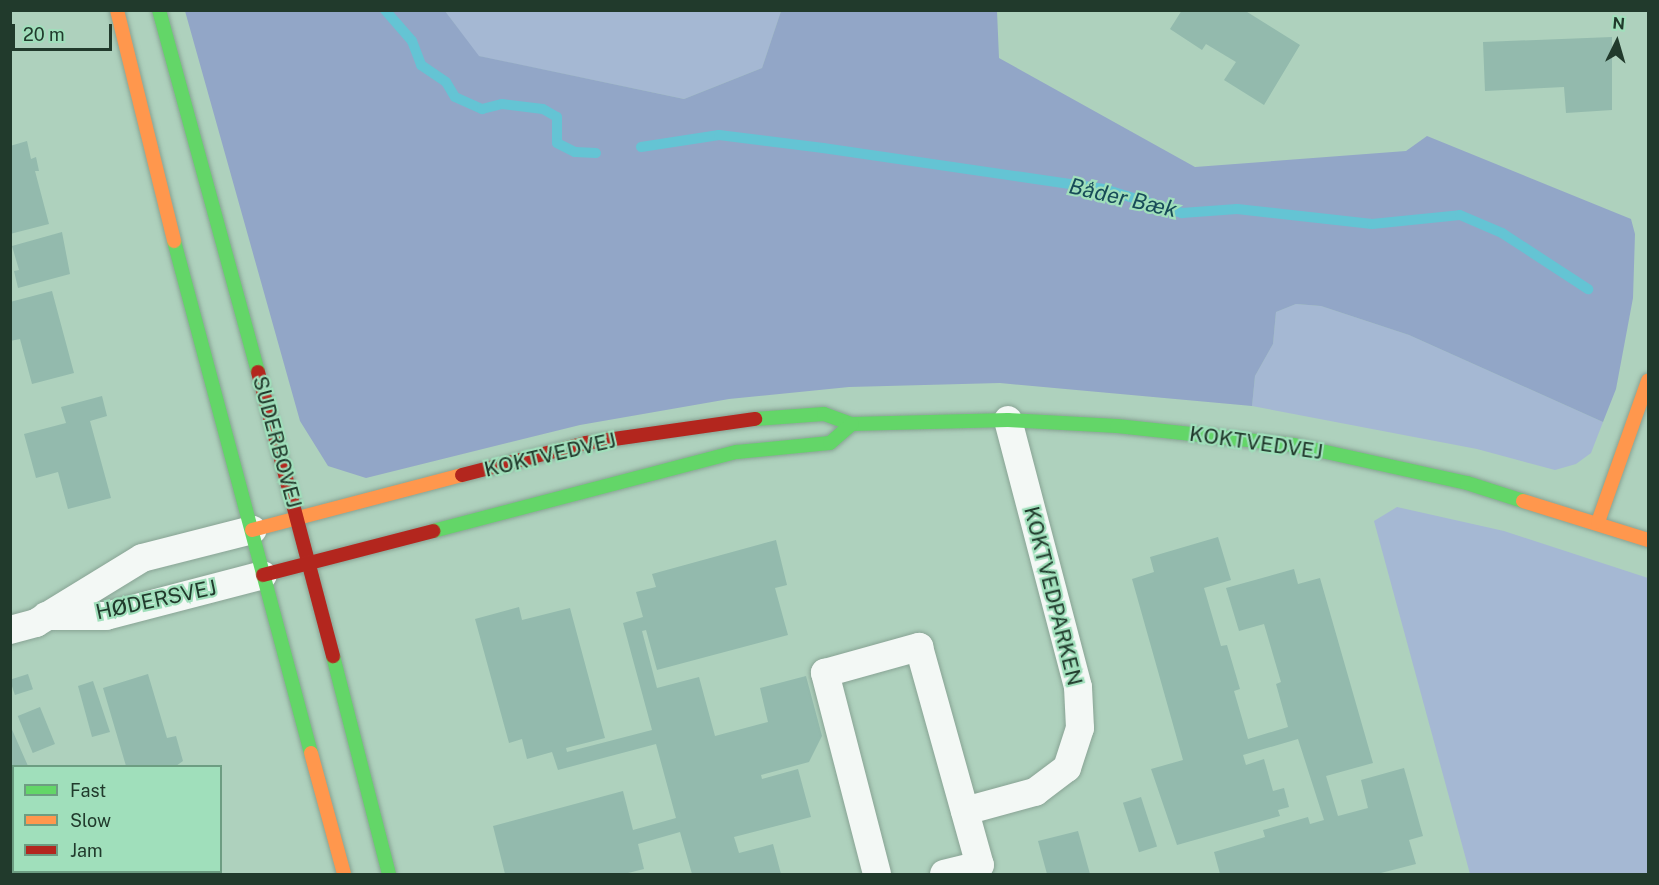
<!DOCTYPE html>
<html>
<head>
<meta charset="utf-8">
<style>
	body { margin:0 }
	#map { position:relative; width:1659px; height:885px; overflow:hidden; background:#aed1bd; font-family:"Public Sans",sans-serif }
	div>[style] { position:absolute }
	.green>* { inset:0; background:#a5b8d3 }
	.forest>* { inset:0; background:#92a6c7 }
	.stream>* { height:10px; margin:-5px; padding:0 5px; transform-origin:5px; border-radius:5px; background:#64c4d4 }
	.building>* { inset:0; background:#93baad; transform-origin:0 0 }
	.roads { filter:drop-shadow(0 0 2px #88a394) drop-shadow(0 0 2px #88a394) }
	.street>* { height:28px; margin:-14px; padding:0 14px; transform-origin:14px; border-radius:14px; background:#f3f8f5 }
	.fast>* { height:14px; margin:-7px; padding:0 7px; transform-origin:7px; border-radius:7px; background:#63d668 }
	.slow>* { height:14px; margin:-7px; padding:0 7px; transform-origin:7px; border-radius:7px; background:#ff974d }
	.jam>* { height:14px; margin:-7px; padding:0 7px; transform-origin:7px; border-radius:7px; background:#b3261e }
	span { translate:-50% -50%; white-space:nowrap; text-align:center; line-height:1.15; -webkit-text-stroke:4.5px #a0dfbb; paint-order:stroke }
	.street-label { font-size:21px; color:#213a2c }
	.water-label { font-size:22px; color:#174b58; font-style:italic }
	.frame { position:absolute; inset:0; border:12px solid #213a2c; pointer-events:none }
	.legend { position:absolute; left:12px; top:765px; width:210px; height:108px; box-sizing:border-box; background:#a0dfbb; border:2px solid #6d9d82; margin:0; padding:8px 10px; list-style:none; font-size:18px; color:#213a2c }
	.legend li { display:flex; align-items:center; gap:12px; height:30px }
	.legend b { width:30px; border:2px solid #6d9d82 }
	.north { position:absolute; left:1587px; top:12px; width:60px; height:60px; -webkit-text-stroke:4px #a0dfbb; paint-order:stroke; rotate:5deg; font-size:16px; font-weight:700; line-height:24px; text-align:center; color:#213a2c }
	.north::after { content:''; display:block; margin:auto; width:21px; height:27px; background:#213a2c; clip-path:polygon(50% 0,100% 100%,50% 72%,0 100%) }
	.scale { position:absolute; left:12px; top:24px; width:100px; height:27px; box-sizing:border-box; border:3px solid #213a2c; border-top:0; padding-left:8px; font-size:18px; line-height:21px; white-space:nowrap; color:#213a2c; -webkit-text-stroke:4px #a0dfbb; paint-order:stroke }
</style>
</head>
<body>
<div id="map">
	<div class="green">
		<i style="clip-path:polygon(445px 11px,781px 11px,762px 68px,684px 99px,478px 56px)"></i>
		<i style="clip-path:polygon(1296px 304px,1321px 306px,1409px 335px,1603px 422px,1591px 453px,1576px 464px,1555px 470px,1477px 449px,1252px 406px,1255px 376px,1273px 344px,1276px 312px)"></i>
		<i style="clip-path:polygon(1397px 507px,1504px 531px,1648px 578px,1648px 874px,1470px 874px,1374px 521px)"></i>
	</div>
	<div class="forest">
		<i style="clip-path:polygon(185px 11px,445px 11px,479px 56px,684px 99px,762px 68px,781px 11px,997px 11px,999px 58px,1195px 167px,1406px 151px,1427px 136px,1631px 219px,1635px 234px,1633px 298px,1616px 389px,1603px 422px,1409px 335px,1321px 306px,1296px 304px,1276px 312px,1273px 344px,1255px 376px,1252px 406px,1000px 383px,849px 387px,729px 399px,580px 425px,366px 478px,328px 466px,300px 421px)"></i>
	</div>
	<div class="stream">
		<i style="left:385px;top:10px;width:41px;rotate:48.9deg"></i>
		<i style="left:412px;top:41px;width:26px;rotate:69deg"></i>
		<i style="left:421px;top:65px;width:30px;rotate:34deg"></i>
		<i style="left:446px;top:82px;width:17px;rotate:59deg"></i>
		<i style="left:455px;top:97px;width:30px;rotate:24deg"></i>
		<i style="left:482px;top:109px;width:21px;rotate:-14deg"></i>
		<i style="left:502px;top:104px;width:41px;rotate:7deg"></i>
		<i style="left:543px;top:109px;width:16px;rotate:30deg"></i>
		<i style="left:557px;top:117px;width:26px;rotate:90deg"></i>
		<i style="left:557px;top:143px;width:20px;rotate:27deg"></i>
		<i style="left:575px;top:152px;width:21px;rotate:3deg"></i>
		<i style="left:641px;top:147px;width:79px;rotate:-8.7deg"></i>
		<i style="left:719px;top:135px;width:105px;rotate:7.1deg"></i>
		<i style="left:823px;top:148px;width:284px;rotate:8.3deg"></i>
		<i style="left:1104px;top:189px;width:82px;rotate:17.1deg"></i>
		<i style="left:1182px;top:213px;width:55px;rotate:-4.2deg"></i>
		<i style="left:1237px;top:209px;width:136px;rotate:6.3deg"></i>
		<i style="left:1372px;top:224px;width:88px;rotate:-5.8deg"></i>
		<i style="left:1460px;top:215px;width:46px;rotate:23.2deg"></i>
		<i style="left:1502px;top:233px;width:103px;rotate:33.1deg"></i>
	</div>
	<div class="building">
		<i style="clip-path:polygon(1182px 10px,1244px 10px,1300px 45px,1264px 105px,1224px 80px,1236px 62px,1206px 44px,1202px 50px,1170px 29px)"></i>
		<i style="clip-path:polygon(1612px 37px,1612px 110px,1566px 113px,1564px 87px,1485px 91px,1483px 42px)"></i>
		<i style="clip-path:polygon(27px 141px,31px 159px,36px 157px,39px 171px,35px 171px,49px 224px,10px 234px,10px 146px)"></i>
		<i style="clip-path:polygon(62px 232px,70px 274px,18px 288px,14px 271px,19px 270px,12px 246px)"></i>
		<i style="clip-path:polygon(52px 291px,74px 373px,32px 384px,20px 339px,10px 341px,10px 302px)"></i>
		<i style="clip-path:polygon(102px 396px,107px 416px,90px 421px,111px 498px,68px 509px,58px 472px,36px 478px,24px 434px,66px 423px,61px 407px)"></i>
		<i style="clip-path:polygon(1218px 537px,1231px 580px,1204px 588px,1221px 646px,1227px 645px,1240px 689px,1234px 691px,1248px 739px,1288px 727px,1276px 684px,1281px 682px,1264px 624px,1239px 631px,1226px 588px,1294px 569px,1298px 584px,1320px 578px,1373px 763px,1326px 776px,1338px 816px,1368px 808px,1361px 780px,1404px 768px,1423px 836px,1409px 840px,1416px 864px,1377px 874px,1220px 874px,1214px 852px,1265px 837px,1263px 830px,1308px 817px,1310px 824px,1324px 820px,1298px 739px,1243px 755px,1246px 765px,1264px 759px,1273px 791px,1284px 788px,1289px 807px,1278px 810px,1280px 816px,1177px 845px,1151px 769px,1183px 760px,1132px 579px,1154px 572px,1150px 557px)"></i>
		<i style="clip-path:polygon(776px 540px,787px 585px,775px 588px,788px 635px,657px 670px,646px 630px,642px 631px,657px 688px,699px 677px,715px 736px,768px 722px,760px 688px,806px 676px,822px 736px,809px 762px,761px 775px,762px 779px,798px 769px,811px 817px,734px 837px,739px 853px,773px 844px,781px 874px,692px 874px,680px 832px,638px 844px,644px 869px,624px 874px,505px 874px,493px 826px,623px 791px,633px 830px,676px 818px,656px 744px,558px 770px,552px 752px,527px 759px,522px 739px,509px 743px,475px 619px,519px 607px,522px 620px,570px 608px,605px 738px,566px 748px,567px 752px,652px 730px,623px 623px,643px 617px,636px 592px,656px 587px,652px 574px)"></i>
		<i style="left:28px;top:674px;width:16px;height:19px;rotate:72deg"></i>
		<i style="clip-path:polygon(148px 674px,167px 738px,176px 736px,183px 761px,176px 766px,126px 766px,103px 688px)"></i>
		<i style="clip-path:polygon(93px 681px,110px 732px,92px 737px,78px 686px)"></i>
		<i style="left:40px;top:707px;width:40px;height:24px;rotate:68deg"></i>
		<i style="clip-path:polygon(10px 725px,28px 766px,14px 766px,10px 779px)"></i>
		<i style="left:1141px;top:797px;width:52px;height:19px;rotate:72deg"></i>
		<i style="clip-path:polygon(1078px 831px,1090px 874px,1047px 874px,1038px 841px)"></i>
		<i style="left:175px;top:872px;width:39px;height:2px"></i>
	</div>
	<div class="roads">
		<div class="street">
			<i style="left:46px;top:616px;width:60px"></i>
			<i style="left:106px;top:616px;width:162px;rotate:-14.6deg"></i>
			<i style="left:10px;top:630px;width:27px;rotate:-15deg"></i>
			<i style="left:36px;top:623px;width:124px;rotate:-31.5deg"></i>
			<i style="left:142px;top:558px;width:114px;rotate:-14.3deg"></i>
			<i style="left:965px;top:811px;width:73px;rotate:-15.2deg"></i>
			<i style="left:1035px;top:792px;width:40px;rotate:-37deg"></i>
			<i style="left:1067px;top:768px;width:42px;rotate:-72deg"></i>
			<i style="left:1080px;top:728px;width:41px;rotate:-92.8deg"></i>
			<i style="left:1078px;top:687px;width:276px;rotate:-104.7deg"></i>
			<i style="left:10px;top:851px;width:4px;rotate:-27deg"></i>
			<i style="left:92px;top:872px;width:2px;rotate:63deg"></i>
			<i style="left:877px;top:874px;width:208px;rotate:-104.5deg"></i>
			<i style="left:825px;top:673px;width:98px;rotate:-15.5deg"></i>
			<i style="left:919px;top:647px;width:226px;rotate:74.4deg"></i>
			<i style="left:980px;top:865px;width:37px;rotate:166deg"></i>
		</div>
		<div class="fast">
			<i style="left:159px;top:10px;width:375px;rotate:74.7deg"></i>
			<i style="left:174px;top:241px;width:530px;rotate:75.02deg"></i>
			<i style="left:755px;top:419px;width:69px;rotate:-4.1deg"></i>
			<i style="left:824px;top:414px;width:30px;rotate:20deg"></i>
			<i style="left:852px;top:424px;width:156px;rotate:-1.5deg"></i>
			<i style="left:1008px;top:420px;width:109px;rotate:3.2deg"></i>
			<i style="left:1117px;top:426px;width:178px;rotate:6.1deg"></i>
			<i style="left:1294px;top:445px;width:177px;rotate:12.4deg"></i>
			<i style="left:1467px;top:483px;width:59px;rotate:17.8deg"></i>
			<i style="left:433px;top:531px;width:314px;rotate:-14.6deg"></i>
			<i style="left:737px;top:452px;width:93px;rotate:-5.5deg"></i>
			<i style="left:830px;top:443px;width:29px;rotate:-41deg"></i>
			<i style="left:333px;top:656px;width:225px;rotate:75.6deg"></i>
		</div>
		<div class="slow">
			<i style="left:117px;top:10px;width:238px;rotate:76.1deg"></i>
			<i style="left:1523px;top:501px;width:131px;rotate:17.3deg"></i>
			<i style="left:1598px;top:522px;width:150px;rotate:-70.5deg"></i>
			<i style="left:252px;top:530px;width:217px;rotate:-14.7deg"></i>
			<i style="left:311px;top:753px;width:125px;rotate:74.7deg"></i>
		</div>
		<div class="jam">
			<i style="left:258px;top:372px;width:294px;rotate:75.2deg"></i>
			<i style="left:462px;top:475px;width:128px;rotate:-14.5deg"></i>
			<i style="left:586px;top:443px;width:171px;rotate:-8.1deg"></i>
			<i style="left:263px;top:575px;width:176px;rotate:-14.5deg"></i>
		</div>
	</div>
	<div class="street-label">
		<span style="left:277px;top:442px;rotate:75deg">SUDERBOVEJ</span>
		<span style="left:1256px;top:443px;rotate:8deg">KOKTVEDVEJ</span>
		<span style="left:550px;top:455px;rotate:-13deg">KOKTVEDVEJ</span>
		<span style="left:1053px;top:596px;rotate:76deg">KOKTVEDPARKEN</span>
		<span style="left:156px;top:600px;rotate:-12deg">HØDERSVEJ</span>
	</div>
	<div class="water-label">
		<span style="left:1123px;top:198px;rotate:13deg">Båder Bæk</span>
	</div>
	<div class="frame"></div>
	<ul class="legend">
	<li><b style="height:8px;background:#63d668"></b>Fast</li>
	<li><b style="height:8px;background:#ff974d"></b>Slow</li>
	<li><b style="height:8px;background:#b3261e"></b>Jam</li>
	</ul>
	<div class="north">N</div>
	<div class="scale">20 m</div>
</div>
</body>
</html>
